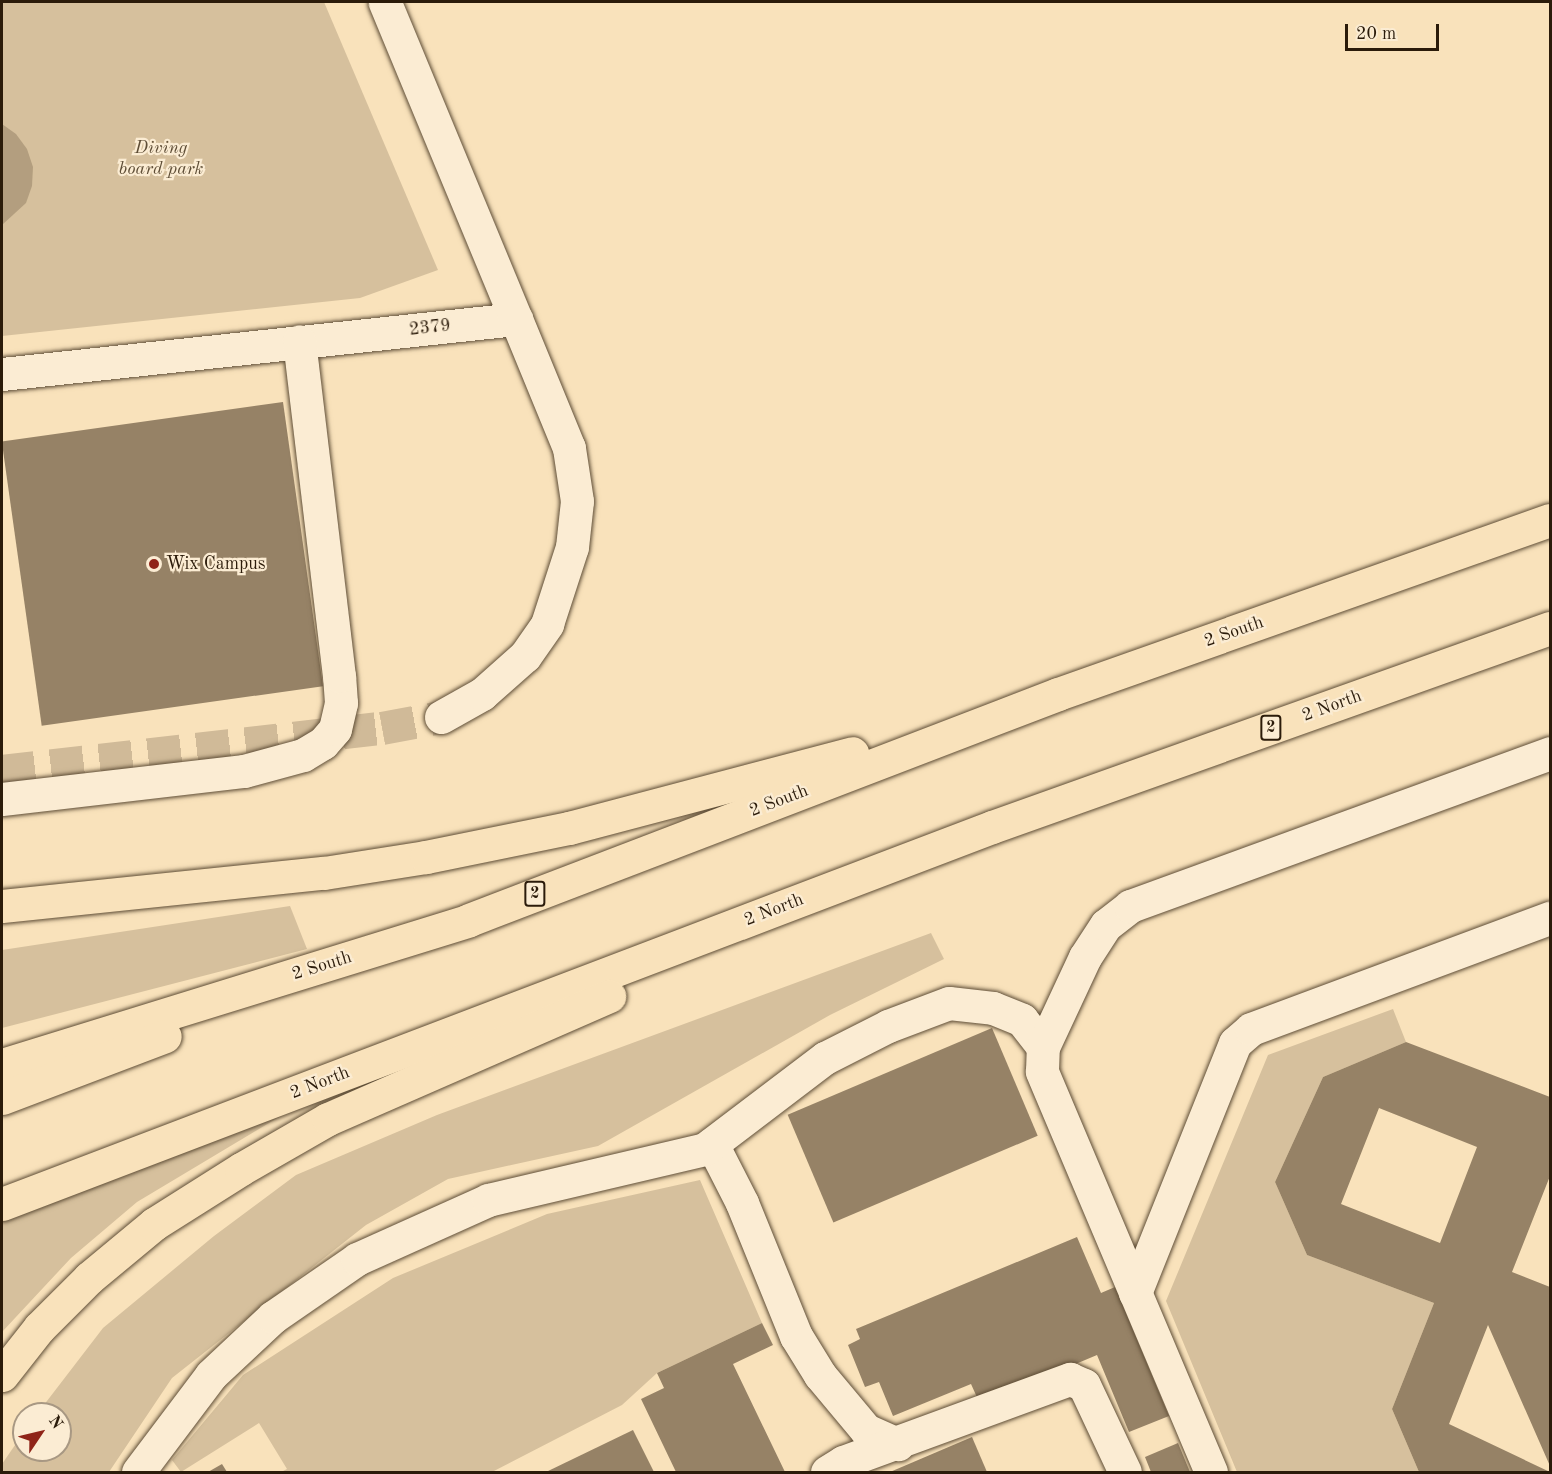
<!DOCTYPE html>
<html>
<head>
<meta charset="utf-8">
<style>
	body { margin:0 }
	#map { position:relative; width:1552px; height:1474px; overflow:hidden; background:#f9e2bb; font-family:"Old Standard TT",serif }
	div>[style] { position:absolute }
	.green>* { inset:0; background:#d6c09d }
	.water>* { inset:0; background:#b39e7f }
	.building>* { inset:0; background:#968266; transform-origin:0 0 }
	.minor-tunnel>* { height:33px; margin-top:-16.5px; transform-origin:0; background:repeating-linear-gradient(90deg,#d0ba98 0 33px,transparent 0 49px) }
	.roads { filter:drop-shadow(0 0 2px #5e4d36) drop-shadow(0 0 2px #5e4d36) }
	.minor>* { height:33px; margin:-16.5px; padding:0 16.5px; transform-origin:16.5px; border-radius:16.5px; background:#fbecd3 }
	.highway>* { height:33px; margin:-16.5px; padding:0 16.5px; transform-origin:16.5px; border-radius:16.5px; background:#f9e2bb }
	.dots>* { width:16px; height:16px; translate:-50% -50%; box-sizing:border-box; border:3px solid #fbecd3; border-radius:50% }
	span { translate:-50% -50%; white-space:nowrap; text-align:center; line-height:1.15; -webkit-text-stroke:4.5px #fbecd3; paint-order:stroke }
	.shield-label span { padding:2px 4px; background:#fbecd3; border:2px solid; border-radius:4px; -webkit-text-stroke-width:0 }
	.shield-label { font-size:16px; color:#2b1b0a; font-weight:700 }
	.park-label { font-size:18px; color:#5e4d36; font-style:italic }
	.street-label { font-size:18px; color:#2b1b0a }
	.poi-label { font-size:18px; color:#2b1b0a }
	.left { translate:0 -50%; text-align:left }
	.frame { position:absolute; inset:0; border:3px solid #2b1b0a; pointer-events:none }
	.north { position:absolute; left:12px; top:1402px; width:60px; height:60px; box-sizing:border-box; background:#fbecd3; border:2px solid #a89883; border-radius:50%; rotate:55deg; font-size:16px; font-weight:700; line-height:24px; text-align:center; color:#2b1b0a }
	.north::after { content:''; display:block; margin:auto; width:21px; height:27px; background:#8f2418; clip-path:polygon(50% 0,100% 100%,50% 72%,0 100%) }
	.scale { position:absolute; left:1345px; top:24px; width:94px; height:27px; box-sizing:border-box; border:3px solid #2b1b0a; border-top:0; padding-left:8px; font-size:18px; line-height:21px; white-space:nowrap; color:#2b1b0a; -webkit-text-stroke:4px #fbecd3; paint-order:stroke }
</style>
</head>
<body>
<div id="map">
	<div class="green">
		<i style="clip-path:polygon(2px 2px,324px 2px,438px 270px,360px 298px,2px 336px)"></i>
		<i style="clip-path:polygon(290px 906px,307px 949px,2px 1028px,2px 950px)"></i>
		<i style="clip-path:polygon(931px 933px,944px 959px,830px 1015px,598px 1146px,448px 1179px,366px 1225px,172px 1378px,109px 1472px,2px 1472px,2px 1464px,24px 1432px,24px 1450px,60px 1450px,60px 1414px,37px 1414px,103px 1328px,214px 1236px,296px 1175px,437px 1115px)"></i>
		<i style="clip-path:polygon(1393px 1009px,1406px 1042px,1323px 1077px,1275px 1182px,1307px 1255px,1434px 1303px,1392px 1409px,1419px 1472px,1237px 1472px,1166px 1301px,1268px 1055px)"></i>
		<i style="clip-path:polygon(316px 1095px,137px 1202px,71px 1258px,2px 1332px,2px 1222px)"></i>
		<i style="clip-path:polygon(700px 1180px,762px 1323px,657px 1373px,622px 1405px,492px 1472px,281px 1472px,287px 1469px,259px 1423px,181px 1472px,172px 1460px,243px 1375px,393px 1278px,547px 1214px)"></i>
	</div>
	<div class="water">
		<i style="clip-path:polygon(2px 124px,16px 134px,27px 149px,33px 167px,32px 186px,26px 203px,2px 225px)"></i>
	</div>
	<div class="building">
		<i style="left:283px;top:402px;width:287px;height:284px;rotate:82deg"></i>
		<i style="left:992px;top:1028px;width:117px;height:222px;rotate:67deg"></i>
		<i style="clip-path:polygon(evenodd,1406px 1042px,1550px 1097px,1550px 1176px,1512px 1272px,1550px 1287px,1550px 1466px,1488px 1325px,1449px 1424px,1550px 1472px,1419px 1472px,1392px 1409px,1434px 1303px,1307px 1255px,1275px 1182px,1323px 1077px,1406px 1042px,1379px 1108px,1477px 1147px,1440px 1243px,1341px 1204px,1379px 1108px)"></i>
		<i style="clip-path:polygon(1077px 1237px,1101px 1293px,1115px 1287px,1169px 1416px,1129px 1432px,1097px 1355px,980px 1404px,971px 1384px,893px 1416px,879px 1382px,865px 1387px,848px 1345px,860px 1339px,856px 1329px)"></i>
		<i style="clip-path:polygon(762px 1323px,773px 1345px,733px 1364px,785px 1472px,676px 1472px,641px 1399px,664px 1388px,657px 1373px)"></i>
		<i style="clip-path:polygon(633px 1430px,654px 1472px,546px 1472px)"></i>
		<i style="clip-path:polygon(972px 1437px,987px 1472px,890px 1472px)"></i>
		<i style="clip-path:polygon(1178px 1443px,1190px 1472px,1151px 1472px,1145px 1457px)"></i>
		<i style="clip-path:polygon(222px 1464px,227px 1472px,208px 1472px)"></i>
	</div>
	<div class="minor-tunnel">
		<i style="left:2px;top:771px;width:382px;rotate:-6.5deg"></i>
		<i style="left:382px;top:728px;width:60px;rotate:-10.6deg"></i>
	</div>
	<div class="roads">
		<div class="minor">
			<i style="left:2px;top:374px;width:517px;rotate:-6.11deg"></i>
			<i style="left:516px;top:319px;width:343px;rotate:-112.5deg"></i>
			<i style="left:441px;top:717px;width:47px;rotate:-29.3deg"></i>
			<i style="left:482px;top:694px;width:57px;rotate:-41.5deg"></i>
			<i style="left:525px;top:656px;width:39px;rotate:-55deg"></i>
			<i style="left:547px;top:624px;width:81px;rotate:-72deg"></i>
			<i style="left:572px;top:547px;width:46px;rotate:-83.8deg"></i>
			<i style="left:577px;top:501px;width:54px;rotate:-98.6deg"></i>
			<i style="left:569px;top:448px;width:139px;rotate:-112.3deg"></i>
			<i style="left:2px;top:799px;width:244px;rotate:-6.6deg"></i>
			<i style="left:244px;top:771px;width:61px;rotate:-15.2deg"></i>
			<i style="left:303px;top:755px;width:23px;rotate:-31deg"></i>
			<i style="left:323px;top:743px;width:18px;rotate:-49deg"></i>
			<i style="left:335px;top:729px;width:27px;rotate:-77deg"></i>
			<i style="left:341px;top:703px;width:27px;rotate:-94deg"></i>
			<i style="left:339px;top:676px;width:337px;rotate:-96.8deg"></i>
			<i style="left:712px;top:1144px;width:66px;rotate:63deg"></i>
			<i style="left:742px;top:1203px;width:144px;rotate:67.9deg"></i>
			<i style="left:796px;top:1336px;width:46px;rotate:58.4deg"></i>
			<i style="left:820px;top:1375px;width:72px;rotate:50.1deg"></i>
			<i style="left:866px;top:1430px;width:35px;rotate:24deg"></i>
			<i style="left:1135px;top:1293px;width:269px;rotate:-68.2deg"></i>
			<i style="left:1235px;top:1043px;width:21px;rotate:-41deg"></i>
			<i style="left:1251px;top:1029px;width:319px;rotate:-20.4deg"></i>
			<i style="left:138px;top:1472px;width:121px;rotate:-53deg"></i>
			<i style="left:211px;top:1375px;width:85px;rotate:-43.1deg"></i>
			<i style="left:273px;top:1317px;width:102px;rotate:-34.6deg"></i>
			<i style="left:357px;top:1259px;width:144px;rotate:-24.2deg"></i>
			<i style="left:488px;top:1200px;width:223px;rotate:-13.2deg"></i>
			<i style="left:705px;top:1149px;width:151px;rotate:-37.2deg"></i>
			<i style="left:825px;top:1058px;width:71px;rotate:-26.9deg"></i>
			<i style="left:888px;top:1026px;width:65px;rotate:-20.7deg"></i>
			<i style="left:949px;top:1003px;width:44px;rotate:6.5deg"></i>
			<i style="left:993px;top:1008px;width:31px;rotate:22deg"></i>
			<i style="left:1022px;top:1020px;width:34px;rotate:52deg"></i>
			<i style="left:827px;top:1472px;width:19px;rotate:-32deg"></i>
			<i style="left:843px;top:1462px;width:242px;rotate:-20.1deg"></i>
			<i style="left:1070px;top:1379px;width:15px;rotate:23deg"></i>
			<i style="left:1084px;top:1385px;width:96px;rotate:64.8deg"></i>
			<i style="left:1211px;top:1472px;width:435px;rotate:-112.9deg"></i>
			<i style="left:1042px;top:1071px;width:24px;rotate:-88deg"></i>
			<i style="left:1043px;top:1047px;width:99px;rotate:-65deg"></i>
			<i style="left:1085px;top:957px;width:38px;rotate:-57deg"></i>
			<i style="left:1106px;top:925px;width:31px;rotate:-38deg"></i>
			<i style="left:1130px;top:906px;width:447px;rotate:-20deg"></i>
		</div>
		<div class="highway">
			<i style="left:2px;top:906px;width:324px;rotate:-5.9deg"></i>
			<i style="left:324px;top:873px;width:103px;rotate:-8.9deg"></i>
			<i style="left:426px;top:857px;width:146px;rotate:-11.5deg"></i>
			<i style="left:569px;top:828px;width:293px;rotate:-14.8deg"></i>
			<i style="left:2px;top:1065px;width:489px;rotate:-17.2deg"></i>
			<i style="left:469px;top:920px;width:631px;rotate:-20.99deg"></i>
			<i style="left:1058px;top:694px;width:522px;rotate:-19.48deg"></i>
			<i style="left:2px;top:1098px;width:174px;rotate:-20.8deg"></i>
			<i style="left:2px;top:1204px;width:1059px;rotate:-20.85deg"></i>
			<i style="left:992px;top:827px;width:592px;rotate:-19.63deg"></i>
			<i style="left:2px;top:1375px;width:60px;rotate:-51.8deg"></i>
			<i style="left:39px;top:1328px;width:71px;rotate:-45deg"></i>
			<i style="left:89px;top:1278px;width:85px;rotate:-39.7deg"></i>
			<i style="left:154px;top:1224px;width:103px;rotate:-32.3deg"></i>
			<i style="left:241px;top:1169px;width:100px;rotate:-29.9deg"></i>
			<i style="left:328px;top:1119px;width:307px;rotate:-23.6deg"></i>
		</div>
	</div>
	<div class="dots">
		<i style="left:154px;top:564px;background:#8f2418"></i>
	</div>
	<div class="shield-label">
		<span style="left:1271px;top:728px">2</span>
		<span style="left:535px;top:894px">2</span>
	</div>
	<div class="park-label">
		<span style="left:161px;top:159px">Diving<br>board park</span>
	</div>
	<div class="street-label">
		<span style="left:430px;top:328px;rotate:-6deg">2379</span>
		<span style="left:1234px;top:632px;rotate:-19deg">2 South</span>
		<span style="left:1332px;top:706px;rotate:-20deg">2 North</span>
		<span style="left:779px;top:801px;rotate:-21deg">2 South</span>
		<span style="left:774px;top:910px;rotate:-21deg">2 North</span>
		<span style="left:322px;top:966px;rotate:-17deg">2 South</span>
		<span style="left:320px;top:1083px;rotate:-21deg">2 North</span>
	</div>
	<div class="poi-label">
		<span class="left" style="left:166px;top:564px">Wix Campus</span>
	</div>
	<div class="frame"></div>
	<div class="north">N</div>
	<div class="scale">20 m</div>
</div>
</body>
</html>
